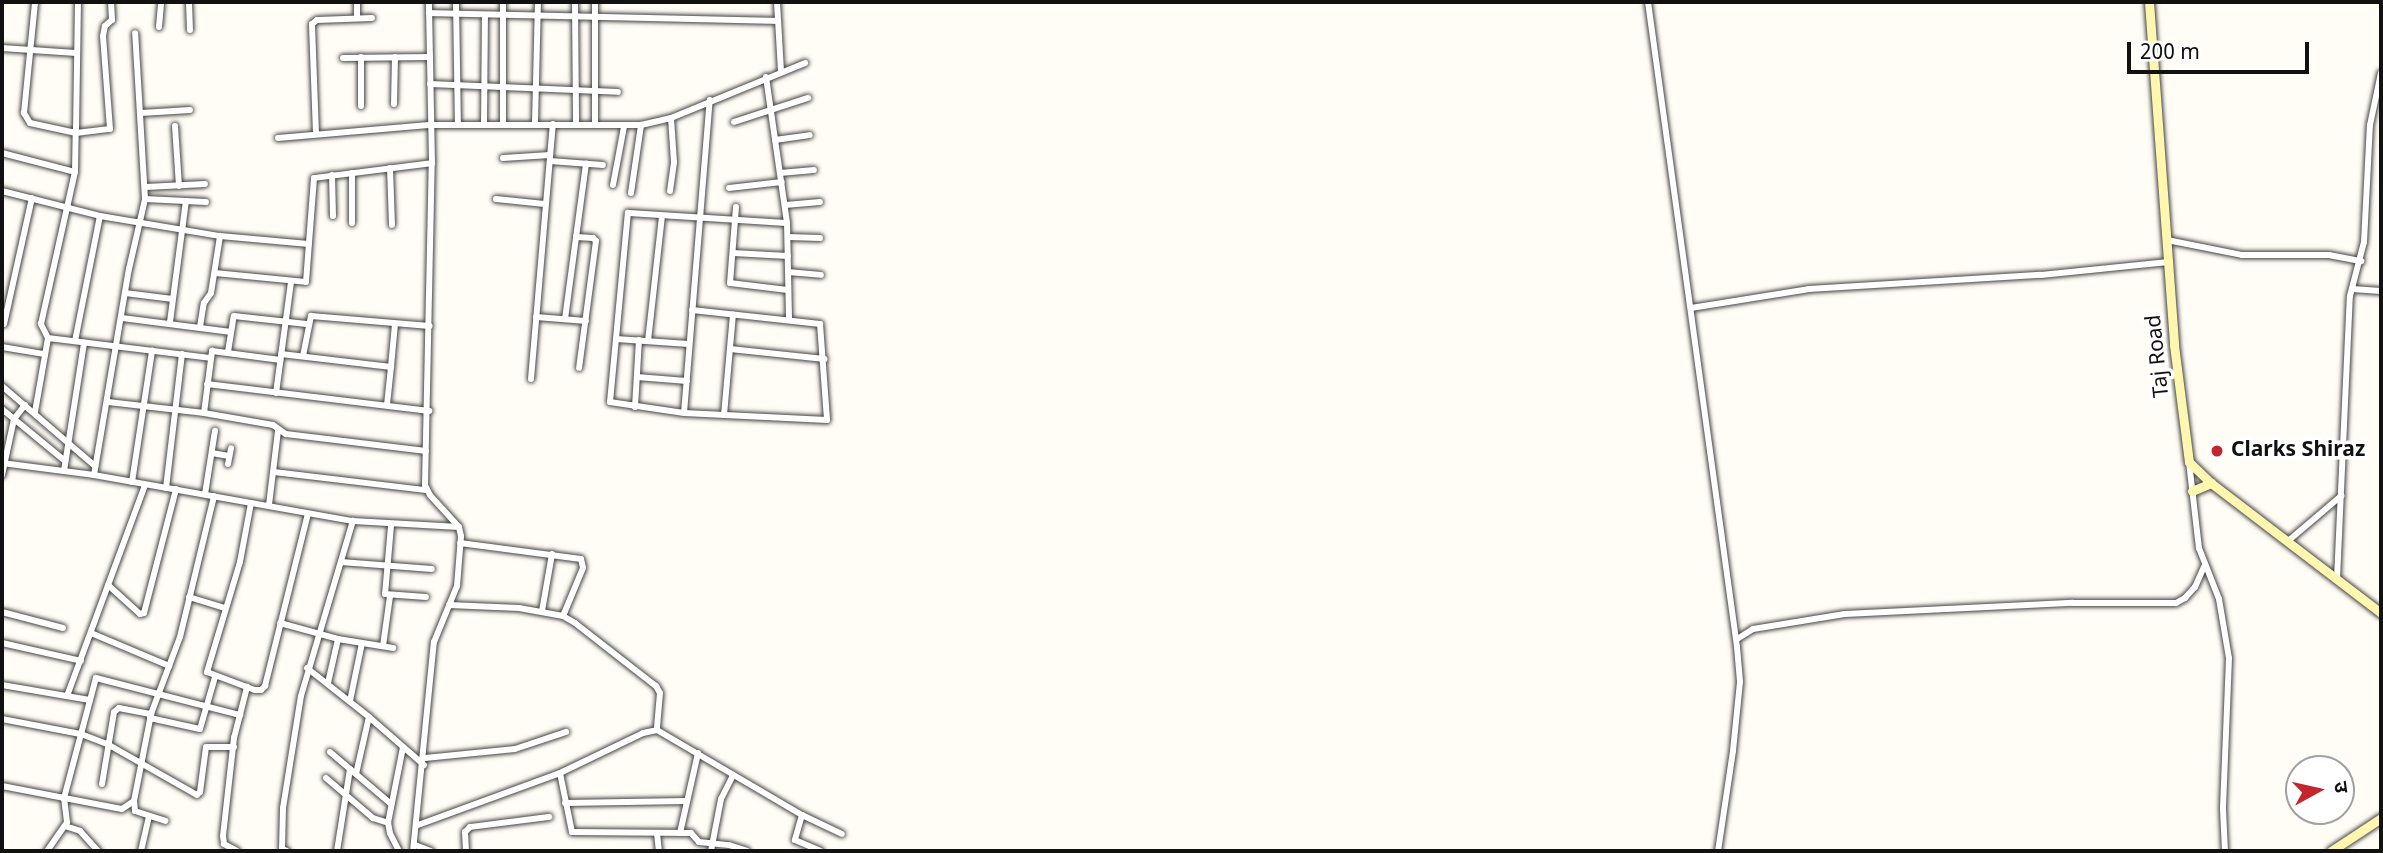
<!DOCTYPE html>
<html>
<head>
<meta charset="utf-8">
<style>
	body { margin:0 }
	#map { position:relative; width:2383px; height:853px; overflow:hidden; background:#fffdf5; font-family:Georgia,"Noto Sans Devanagari",serif }
	div>[style] { position:absolute }
	.roads { filter:drop-shadow(0 0 2px #444) drop-shadow(0 0 2px #444) }
	.street>* { height:6px; margin:-3px; padding:0 3px; transform-origin:3px; border-radius:3px; background:#fff }
	.secondary>* { height:9px; margin:-4.5px; padding:0 4.5px; transform-origin:4.5px; border-radius:4.5px; background:#fff6b0 }
	.dots>* { width:19px; height:19px; translate:-50% -50%; box-sizing:border-box; border:4px solid #fff; border-radius:50% }
	span { translate:-50% -50%; white-space:nowrap; text-align:center; line-height:1.15; -webkit-text-stroke:7px #fff; paint-order:stroke }
	.street-label { font-size:21px; color:#111 }
	.poi-label { font-size:21px; color:#111; font-weight:700 }
	.left { translate:0 -50%; text-align:left }
	.frame { position:absolute; inset:0; border:4px solid #111; pointer-events:none }
	.north { position:absolute; left:2285px; top:755px; width:70px; height:70px; box-sizing:border-box; background:#fff; border:2px solid #a0a0a0; border-radius:50%; rotate:82deg; font-size:19px; font-weight:700; line-height:28px; text-align:center; color:#111 }
	.north::after { content:''; display:block; margin:auto; width:24px; height:32px; background:#c4262e; clip-path:polygon(50% 0,100% 100%,50% 72%,0 100%) }
	.scale { position:absolute; left:2127px; top:42px; width:182px; height:32px; box-sizing:border-box; border:4px solid #111; border-top:0; padding-left:9px; font-size:21px; line-height:24px; white-space:nowrap; color:#111; -webkit-text-stroke:5px #fff; paint-order:stroke }
</style>
</head>
<body>
<div id="map">
	<div class="roads">
		<div class="street">
			<i style="left:78px;top:2px;width:131px;rotate:90.9deg"></i>
			<i style="left:76px;top:133px;width:34px;rotate:-7deg"></i>
			<i style="left:110px;top:129px;width:93px;rotate:-94.3deg"></i>
			<i style="left:103px;top:36px;width:10px;rotate:-79deg"></i>
			<i style="left:105px;top:26px;width:9px;rotate:-41deg"></i>
			<i style="left:112px;top:20px;width:18px;rotate:-93deg"></i>
			<i style="left:189px;top:2px;width:28px;rotate:88deg"></i>
			<i style="left:357px;top:2px;width:16px;rotate:90deg"></i>
			<i style="left:456px;top:2px;width:123px;rotate:89.1deg"></i>
			<i style="left:575px;top:2px;width:122px;rotate:89.5deg"></i>
			<i style="left:777px;top:2px;width:70px;rotate:86.7deg"></i>
			<i style="left:1648px;top:2px;width:651px;rotate:82.14deg"></i>
			<i style="left:1737px;top:647px;width:35px;rotate:85deg"></i>
			<i style="left:1740px;top:682px;width:69px;rotate:95.8deg"></i>
			<i style="left:1733px;top:751px;width:101px;rotate:98.5deg"></i>
			<i style="left:429px;top:13px;width:349px;rotate:1.3deg"></i>
			<i style="left:159px;top:27px;width:25px;rotate:-85deg"></i>
			<i style="left:2px;top:48px;width:74px;rotate:3.9deg"></i>
			<i style="left:361px;top:57px;width:49px;rotate:90deg"></i>
			<i style="left:343px;top:58px;width:87px;rotate:-0.7deg"></i>
			<i style="left:766px;top:77px;width:148px;rotate:81.8deg"></i>
			<i style="left:787px;top:223px;width:97px;rotate:88.8deg"></i>
			<i style="left:430px;top:84px;width:188px;rotate:2.4deg"></i>
			<i style="left:394px;top:104px;width:47px;rotate:-88.8deg"></i>
			<i style="left:141px;top:113px;width:49px;rotate:-3.5deg"></i>
			<i style="left:734px;top:122px;width:78px;rotate:-18deg"></i>
			<i style="left:535px;top:123px;width:121px;rotate:-88.6deg"></i>
			<i style="left:503px;top:124px;width:122px;rotate:-90deg"></i>
			<i style="left:484px;top:125px;width:108px;rotate:-89.5deg"></i>
			<i style="left:595px;top:125px;width:123px;rotate:-90deg"></i>
			<i style="left:175px;top:126px;width:60px;rotate:86.2deg"></i>
			<i style="left:316px;top:134px;width:110px;rotate:-92.1deg"></i>
			<i style="left:312px;top:24px;width:6px;rotate:-39deg"></i>
			<i style="left:317px;top:20px;width:55px;rotate:-2.1deg"></i>
			<i style="left:278px;top:138px;width:154px;rotate:-4.9deg"></i>
			<i style="left:431px;top:125px;width:210px"></i>
			<i style="left:641px;top:125px;width:31px;rotate:-13deg"></i>
			<i style="left:671px;top:118px;width:145px;rotate:-22.3deg"></i>
			<i style="left:775px;top:140px;width:35px;rotate:-8deg"></i>
			<i style="left:2px;top:153px;width:75px;rotate:14.6deg"></i>
			<i style="left:75px;top:172px;width:39px;rotate:-89deg"></i>
			<i style="left:76px;top:133px;width:47px;rotate:-167.7deg"></i>
			<i style="left:30px;top:123px;width:12px;rotate:-121deg"></i>
			<i style="left:24px;top:113px;width:112px;rotate:-84.3deg"></i>
			<i style="left:503px;top:158px;width:47px;rotate:-3.7deg"></i>
			<i style="left:550px;top:161px;width:53px;rotate:4.3deg"></i>
			<i style="left:390px;top:168px;width:57px;rotate:88deg"></i>
			<i style="left:780px;top:173px;width:34px;rotate:-5deg"></i>
			<i style="left:332px;top:175px;width:41px;rotate:88.6deg"></i>
			<i style="left:613px;top:185px;width:59px;rotate:-79.3deg"></i>
			<i style="left:146px;top:187px;width:59px;rotate:-2.9deg"></i>
			<i style="left:729px;top:188px;width:53px;rotate:-6.5deg"></i>
			<i style="left:2px;top:191px;width:101px;rotate:14.3deg"></i>
			<i style="left:100px;top:216px;width:122px;rotate:9.5deg"></i>
			<i style="left:670px;top:191px;width:29px;rotate:-82deg"></i>
			<i style="left:674px;top:162px;width:44px;rotate:-93.9deg"></i>
			<i style="left:631px;top:193px;width:69px;rotate:-81.6deg"></i>
			<i style="left:145px;top:199px;width:61px;rotate:2.8deg"></i>
			<i style="left:496px;top:199px;width:49px;rotate:5.8deg"></i>
			<i style="left:785px;top:205px;width:35px;rotate:-5deg"></i>
			<i style="left:736px;top:207px;width:76px;rotate:94.5deg"></i>
			<i style="left:730px;top:283px;width:58px;rotate:6.9deg"></i>
			<i style="left:352px;top:223px;width:50px;rotate:-90deg"></i>
			<i style="left:576px;top:237px;width:17px;rotate:3deg"></i>
			<i style="left:593px;top:238px;width:4px;rotate:45deg"></i>
			<i style="left:596px;top:241px;width:128px;rotate:97.6deg"></i>
			<i style="left:788px;top:237px;width:32px;rotate:2deg"></i>
			<i style="left:2167px;top:240px;width:76px;rotate:11.3deg"></i>
			<i style="left:2242px;top:255px;width:87px"></i>
			<i style="left:2329px;top:255px;width:33px;rotate:11deg"></i>
			<i style="left:733px;top:253px;width:55px;rotate:3.1deg"></i>
			<i style="left:788px;top:272px;width:33px;rotate:5deg"></i>
			<i style="left:215px;top:273px;width:91px;rotate:5.6deg"></i>
			<i style="left:306px;top:282px;width:104px;rotate:-85.6deg"></i>
			<i style="left:314px;top:178px;width:119px;rotate:-7.2deg"></i>
			<i style="left:2352px;top:289px;width:29px;rotate:4deg"></i>
			<i style="left:125px;top:293px;width:48px;rotate:7.1deg"></i>
			<i style="left:1691px;top:308px;width:120px;rotate:-9.1deg"></i>
			<i style="left:1809px;top:289px;width:232px;rotate:-3.5deg"></i>
			<i style="left:2041px;top:275px;width:128px;rotate:-5.8deg"></i>
			<i style="left:692px;top:310px;width:129px;rotate:6.2deg"></i>
			<i style="left:820px;top:324px;width:96px;rotate:85.8deg"></i>
			<i style="left:827px;top:420px;width:143px;rotate:-177.2deg"></i>
			<i style="left:684px;top:413px;width:75px;rotate:-171.5deg"></i>
			<i style="left:610px;top:402px;width:190px;rotate:-84.6deg"></i>
			<i style="left:628px;top:213px;width:159px;rotate:3.6deg"></i>
			<i style="left:536px;top:317px;width:50px;rotate:4.6deg"></i>
			<i style="left:122px;top:318px;width:110px;rotate:7.3deg"></i>
			<i style="left:565px;top:319px;width:157px;rotate:-82.3deg"></i>
			<i style="left:170px;top:322px;width:122px;rotate:-82.5deg"></i>
			<i style="left:4px;top:324px;width:129px;rotate:-77.5deg"></i>
			<i style="left:200px;top:327px;width:24px;rotate:-81deg"></i>
			<i style="left:204px;top:303px;width:12px;rotate:-55deg"></i>
			<i style="left:211px;top:293px;width:58px;rotate:-81deg"></i>
			<i style="left:220px;top:236px;width:89px;rotate:5.1deg"></i>
			<i style="left:48px;top:338px;width:16px;rotate:-117deg"></i>
			<i style="left:41px;top:324px;width:156px;rotate:-77.4deg"></i>
			<i style="left:616px;top:339px;width:73px;rotate:3.9deg"></i>
			<i style="left:75px;top:341px;width:127px;rotate:-78.7deg"></i>
			<i style="left:648px;top:341px;width:126px;rotate:-83.6deg"></i>
			<i style="left:2px;top:347px;width:43px;rotate:9.5deg"></i>
			<i style="left:730px;top:349px;width:95px;rotate:6.1deg"></i>
			<i style="left:228px;top:352px;width:36px;rotate:-81deg"></i>
			<i style="left:234px;top:316px;width:73px;rotate:6.3deg"></i>
			<i style="left:281px;top:354px;width:111px;rotate:6.7deg"></i>
			<i style="left:391px;top:367px;width:43px;rotate:-84.7deg"></i>
			<i style="left:303px;top:356px;width:41px;rotate:-78.7deg"></i>
			<i style="left:311px;top:316px;width:119px;rotate:4.8deg"></i>
			<i style="left:637px;top:377px;width:50px;rotate:4.6deg"></i>
			<i style="left:531px;top:379px;width:256px;rotate:-85.1deg"></i>
			<i style="left:207px;top:384px;width:224px;rotate:6.9deg"></i>
			<i style="left:2px;top:386px;width:123px;rotate:40.7deg"></i>
			<i style="left:276px;top:393px;width:112px;rotate:-82.3deg"></i>
			<i style="left:108px;top:402px;width:97px;rotate:6.5deg"></i>
			<i style="left:204px;top:413px;width:70px;rotate:9.9deg"></i>
			<i style="left:273px;top:425px;width:16px;rotate:35deg"></i>
			<i style="left:286px;top:434px;width:141px;rotate:6.9deg"></i>
			<i style="left:387px;top:405px;width:38px;rotate:-84deg"></i>
			<i style="left:635px;top:407px;width:67px;rotate:-86.6deg"></i>
			<i style="left:2px;top:409px;width:82px;rotate:39.5deg"></i>
			<i style="left:35px;top:412px;width:75px;rotate:-80deg"></i>
			<i style="left:48px;top:338px;width:163px;rotate:7deg"></i>
			<i style="left:204px;top:413px;width:63px;rotate:-82.6deg"></i>
			<i style="left:212px;top:351px;width:69px;rotate:7.5deg"></i>
			<i style="left:684px;top:413px;width:314px;rotate:-85.3deg"></i>
			<i style="left:724px;top:415px;width:101px;rotate:-84.9deg"></i>
			<i style="left:212px;top:453px;width:17px;rotate:10deg"></i>
			<i style="left:2189px;top:462px;width:87px;rotate:83.4deg"></i>
			<i style="left:2199px;top:548px;width:55px;rotate:68.6deg"></i>
			<i style="left:2219px;top:599px;width:60px;rotate:80.4deg"></i>
			<i style="left:2229px;top:658px;width:151px;rotate:92.3deg"></i>
			<i style="left:2223px;top:809px;width:42px;rotate:87.3deg"></i>
			<i style="left:2px;top:463px;width:93px;rotate:7.4deg"></i>
			<i style="left:94px;top:475px;width:263px;rotate:10.1deg"></i>
			<i style="left:353px;top:521px;width:106px;rotate:3.2deg"></i>
			<i style="left:228px;top:464px;width:16px;rotate:-79deg"></i>
			<i style="left:64px;top:471px;width:130px;rotate:-81.1deg"></i>
			<i style="left:274px;top:472px;width:153px;rotate:6.8deg"></i>
			<i style="left:2px;top:475px;width:57px;rotate:-77.9deg"></i>
			<i style="left:14px;top:419px;width:18px;rotate:-52deg"></i>
			<i style="left:94px;top:475px;width:209px;rotate:-80.4deg"></i>
			<i style="left:129px;top:269px;width:72px;rotate:-77.1deg"></i>
			<i style="left:145px;top:199px;width:166px;rotate:-93.4deg"></i>
			<i style="left:132px;top:482px;width:133px;rotate:-81.3deg"></i>
			<i style="left:166px;top:488px;width:135px;rotate:-83.2deg"></i>
			<i style="left:205px;top:494px;width:64px;rotate:-81deg"></i>
			<i style="left:251px;top:503px;width:60px;rotate:100.6deg"></i>
			<i style="left:240px;top:562px;width:115px;rotate:106.7deg"></i>
			<i style="left:207px;top:672px;width:51px;rotate:20.6deg"></i>
			<i style="left:255px;top:690px;width:6px"></i>
			<i style="left:261px;top:690px;width:6px;rotate:-45deg"></i>
			<i style="left:265px;top:686px;width:177px;rotate:-76deg"></i>
			<i style="left:269px;top:505px;width:75px;rotate:-83.1deg"></i>
			<i style="left:391px;top:526px;width:68px;rotate:95deg"></i>
			<i style="left:385px;top:594px;width:41px;rotate:4.2deg"></i>
			<i style="left:2288px;top:541px;width:70px;rotate:-40.3deg"></i>
			<i style="left:460px;top:543px;width:122px;rotate:7.5deg"></i>
			<i style="left:581px;top:559px;width:9px;rotate:77deg"></i>
			<i style="left:583px;top:568px;width:52px;rotate:112.6deg"></i>
			<i style="left:341px;top:562px;width:91px;rotate:4.4deg"></i>
			<i style="left:2337px;top:579px;width:283px;rotate:-87.4deg"></i>
			<i style="left:2350px;top:296px;width:56px;rotate:-75.5deg"></i>
			<i style="left:2364px;top:242px;width:117px;rotate:-87.1deg"></i>
			<i style="left:2370px;top:125px;width:53px;rotate:-78.1deg"></i>
			<i style="left:108px;top:585px;width:43px;rotate:42.2deg"></i>
			<i style="left:140px;top:614px;width:4px;rotate:-14deg"></i>
			<i style="left:144px;top:613px;width:128px;rotate:-75.5deg"></i>
			<i style="left:189px;top:597px;width:37px;rotate:17deg"></i>
			<i style="left:449px;top:605px;width:70px;rotate:2.5deg"></i>
			<i style="left:519px;top:608px;width:45px;rotate:10.3deg"></i>
			<i style="left:563px;top:616px;width:14px;rotate:30deg"></i>
			<i style="left:575px;top:623px;width:103px;rotate:37.9deg"></i>
			<i style="left:656px;top:686px;width:8px;rotate:60deg"></i>
			<i style="left:660px;top:693px;width:37px;rotate:95deg"></i>
			<i style="left:542px;top:611px;width:58px;rotate:-80deg"></i>
			<i style="left:2px;top:612px;width:63px;rotate:14.7deg"></i>
			<i style="left:280px;top:623px;width:60px;rotate:15.4deg"></i>
			<i style="left:338px;top:639px;width:56px;rotate:9.3deg"></i>
			<i style="left:91px;top:633px;width:85px;rotate:22.9deg"></i>
			<i style="left:1737px;top:639px;width:19px;rotate:-32deg"></i>
			<i style="left:1753px;top:629px;width:93px;rotate:-9.3deg"></i>
			<i style="left:1845px;top:614px;width:228px;rotate:-2.8deg"></i>
			<i style="left:2073px;top:603px;width:103px"></i>
			<i style="left:2176px;top:603px;width:10px;rotate:-29deg"></i>
			<i style="left:2185px;top:598px;width:15px;rotate:-48deg"></i>
			<i style="left:2195px;top:587px;width:22px;rotate:-66deg"></i>
			<i style="left:2px;top:643px;width:81px;rotate:12.8deg"></i>
			<i style="left:383px;top:646px;width:50px;rotate:-82deg"></i>
			<i style="left:307px;top:668px;width:79px;rotate:38.3deg"></i>
			<i style="left:369px;top:717px;width:73px;rotate:41.1deg"></i>
			<i style="left:328px;top:683px;width:45px;rotate:-77.2deg"></i>
			<i style="left:2px;top:685px;width:89px;rotate:9.7deg"></i>
			<i style="left:67px;top:696px;width:225px;rotate:-69.7deg"></i>
			<i style="left:350px;top:701px;width:59px;rotate:-78.3deg"></i>
			<i style="left:150px;top:718px;width:51px;rotate:12.4deg"></i>
			<i style="left:200px;top:729px;width:54px;rotate:-73.9deg"></i>
			<i style="left:2px;top:719px;width:80px;rotate:10.8deg"></i>
			<i style="left:81px;top:734px;width:30px;rotate:21deg"></i>
			<i style="left:109px;top:745px;width:101px;rotate:29.6deg"></i>
			<i style="left:197px;top:795px;width:4px;rotate:-45deg"></i>
			<i style="left:200px;top:792px;width:45px;rotate:-82.4deg"></i>
			<i style="left:206px;top:747px;width:28px"></i>
			<i style="left:330px;top:752px;width:79px;rotate:40.4deg"></i>
			<i style="left:425px;top:758px;width:90px;rotate:-5.7deg"></i>
			<i style="left:515px;top:749px;width:54px;rotate:-18.4deg"></i>
			<i style="left:560px;top:773px;width:60px;rotate:78.5deg"></i>
			<i style="left:572px;top:832px;width:119px;rotate:0.5deg"></i>
			<i style="left:691px;top:833px;width:12px;rotate:48deg"></i>
			<i style="left:699px;top:842px;width:30px;rotate:6deg"></i>
			<i style="left:729px;top:845px;width:19px;rotate:18deg"></i>
			<i style="left:356px;top:774px;width:58px;rotate:-77.2deg"></i>
			<i style="left:326px;top:778px;width:62px;rotate:40.4deg"></i>
			<i style="left:373px;top:818px;width:16px;rotate:18deg"></i>
			<i style="left:102px;top:784px;width:73px;rotate:-80.5deg"></i>
			<i style="left:114px;top:712px;width:6px;rotate:-39deg"></i>
			<i style="left:119px;top:708px;width:33px;rotate:11deg"></i>
			<i style="left:2px;top:786px;width:122px;rotate:10.9deg"></i>
			<i style="left:122px;top:809px;width:14px;rotate:-34deg"></i>
			<i style="left:134px;top:801px;width:89px;rotate:-78.9deg"></i>
			<i style="left:151px;top:714px;width:82px;rotate:-69.4deg"></i>
			<i style="left:180px;top:637px;width:145px;rotate:-76.4deg"></i>
			<i style="left:134px;top:801px;width:10px;rotate:84deg"></i>
			<i style="left:135px;top:811px;width:32px;rotate:18deg"></i>
			<i style="left:565px;top:803px;width:121px;rotate:-0.9deg"></i>
			<i style="left:802px;top:815px;width:26px;rotate:106deg"></i>
			<i style="left:795px;top:840px;width:28px;rotate:23deg"></i>
			<i style="left:418px;top:825px;width:151px;rotate:-20.1deg"></i>
			<i style="left:560px;top:773px;width:92px;rotate:-25.7deg"></i>
			<i style="left:643px;top:733px;width:14px;rotate:-12deg"></i>
			<i style="left:657px;top:730px;width:168px;rotate:30.4deg"></i>
			<i style="left:802px;top:815px;width:44px;rotate:25.4deg"></i>
			<i style="left:65px;top:826px;width:16px;rotate:18deg"></i>
			<i style="left:80px;top:831px;width:27px;rotate:48deg"></i>
			<i style="left:657px;top:833px;width:18px;rotate:84deg"></i>
			<i style="left:680px;top:833px;width:82px;rotate:-77.3deg"></i>
			<i style="left:415px;top:845px;width:17px;rotate:21deg"></i>
			<i style="left:47px;top:851px;width:35px;rotate:-55deg"></i>
			<i style="left:67px;top:822px;width:24px;rotate:-97deg"></i>
			<i style="left:64px;top:798px;width:124px;rotate:-75.1deg"></i>
			<i style="left:96px;top:678px;width:149px;rotate:14.4deg"></i>
			<i style="left:141px;top:851px;width:36px;rotate:-77deg"></i>
			<i style="left:237px;top:851px;width:15px;rotate:-152deg"></i>
			<i style="left:224px;top:844px;width:8px;rotate:-97deg"></i>
			<i style="left:223px;top:836px;width:99px;rotate:-83.6deg"></i>
			<i style="left:234px;top:738px;width:53px;rotate:-75.7deg"></i>
			<i style="left:287px;top:851px;width:5px;rotate:-158deg"></i>
			<i style="left:282px;top:849px;width:41px;rotate:-88.6deg"></i>
			<i style="left:283px;top:808px;width:113px;rotate:-80.9deg"></i>
			<i style="left:301px;top:696px;width:183px;rotate:-73.5deg"></i>
			<i style="left:337px;top:851px;width:83px;rotate:-81deg"></i>
			<i style="left:399px;top:851px;width:20px;rotate:-117deg"></i>
			<i style="left:390px;top:833px;width:10px;rotate:-101deg"></i>
			<i style="left:388px;top:823px;width:77px;rotate:-78.8deg"></i>
			<i style="left:413px;top:851px;width:210px;rotate:-84.3deg"></i>
			<i style="left:434px;top:642px;width:61px;rotate:-67.7deg"></i>
			<i style="left:457px;top:586px;width:50px;rotate:-85.4deg"></i>
			<i style="left:461px;top:536px;width:9px;rotate:-103deg"></i>
			<i style="left:459px;top:527px;width:43px;rotate:-132.2deg"></i>
			<i style="left:430px;top:495px;width:11px;rotate:-117deg"></i>
			<i style="left:425px;top:485px;width:322px;rotate:-88.8deg"></i>
			<i style="left:432px;top:163px;width:161px;rotate:-91.1deg"></i>
			<i style="left:466px;top:851px;width:19px;rotate:-93deg"></i>
			<i style="left:465px;top:832px;width:7px;rotate:-45deg"></i>
			<i style="left:470px;top:827px;width:80px;rotate:-7.2deg"></i>
			<i style="left:711px;top:851px;width:53px;rotate:-79.1deg"></i>
			<i style="left:721px;top:799px;width:27px;rotate:-63deg"></i>
		</div>
		<div class="secondary">
			<i style="left:2149px;top:2px;width:344px;rotate:85.8deg"></i>
			<i style="left:2174px;top:345px;width:118px;rotate:82.7deg"></i>
			<i style="left:2189px;top:462px;width:30px;rotate:44deg"></i>
			<i style="left:2211px;top:483px;width:214px;rotate:37.4deg"></i>
			<i style="left:2192px;top:491px;width:21px;rotate:-23deg"></i>
			<i style="left:2331px;top:851px;width:60px;rotate:-33.4deg"></i>
		</div>
	</div>
	<div class="dots">
		<i style="left:2217px;top:451px;background:#c4262e"></i>
	</div>
	<div class="street-label">
		<span style="left:2159px;top:356px;rotate:-96deg">Taj Road</span>
	</div>
	<div class="poi-label">
		<span class="left" style="left:2231px;top:451px">Clarks Shiraz</span>
	</div>
	<div class="frame"></div>
	<div class="north">उ</div>
	<div class="scale">200 m</div>
</div>
</body>
</html>
